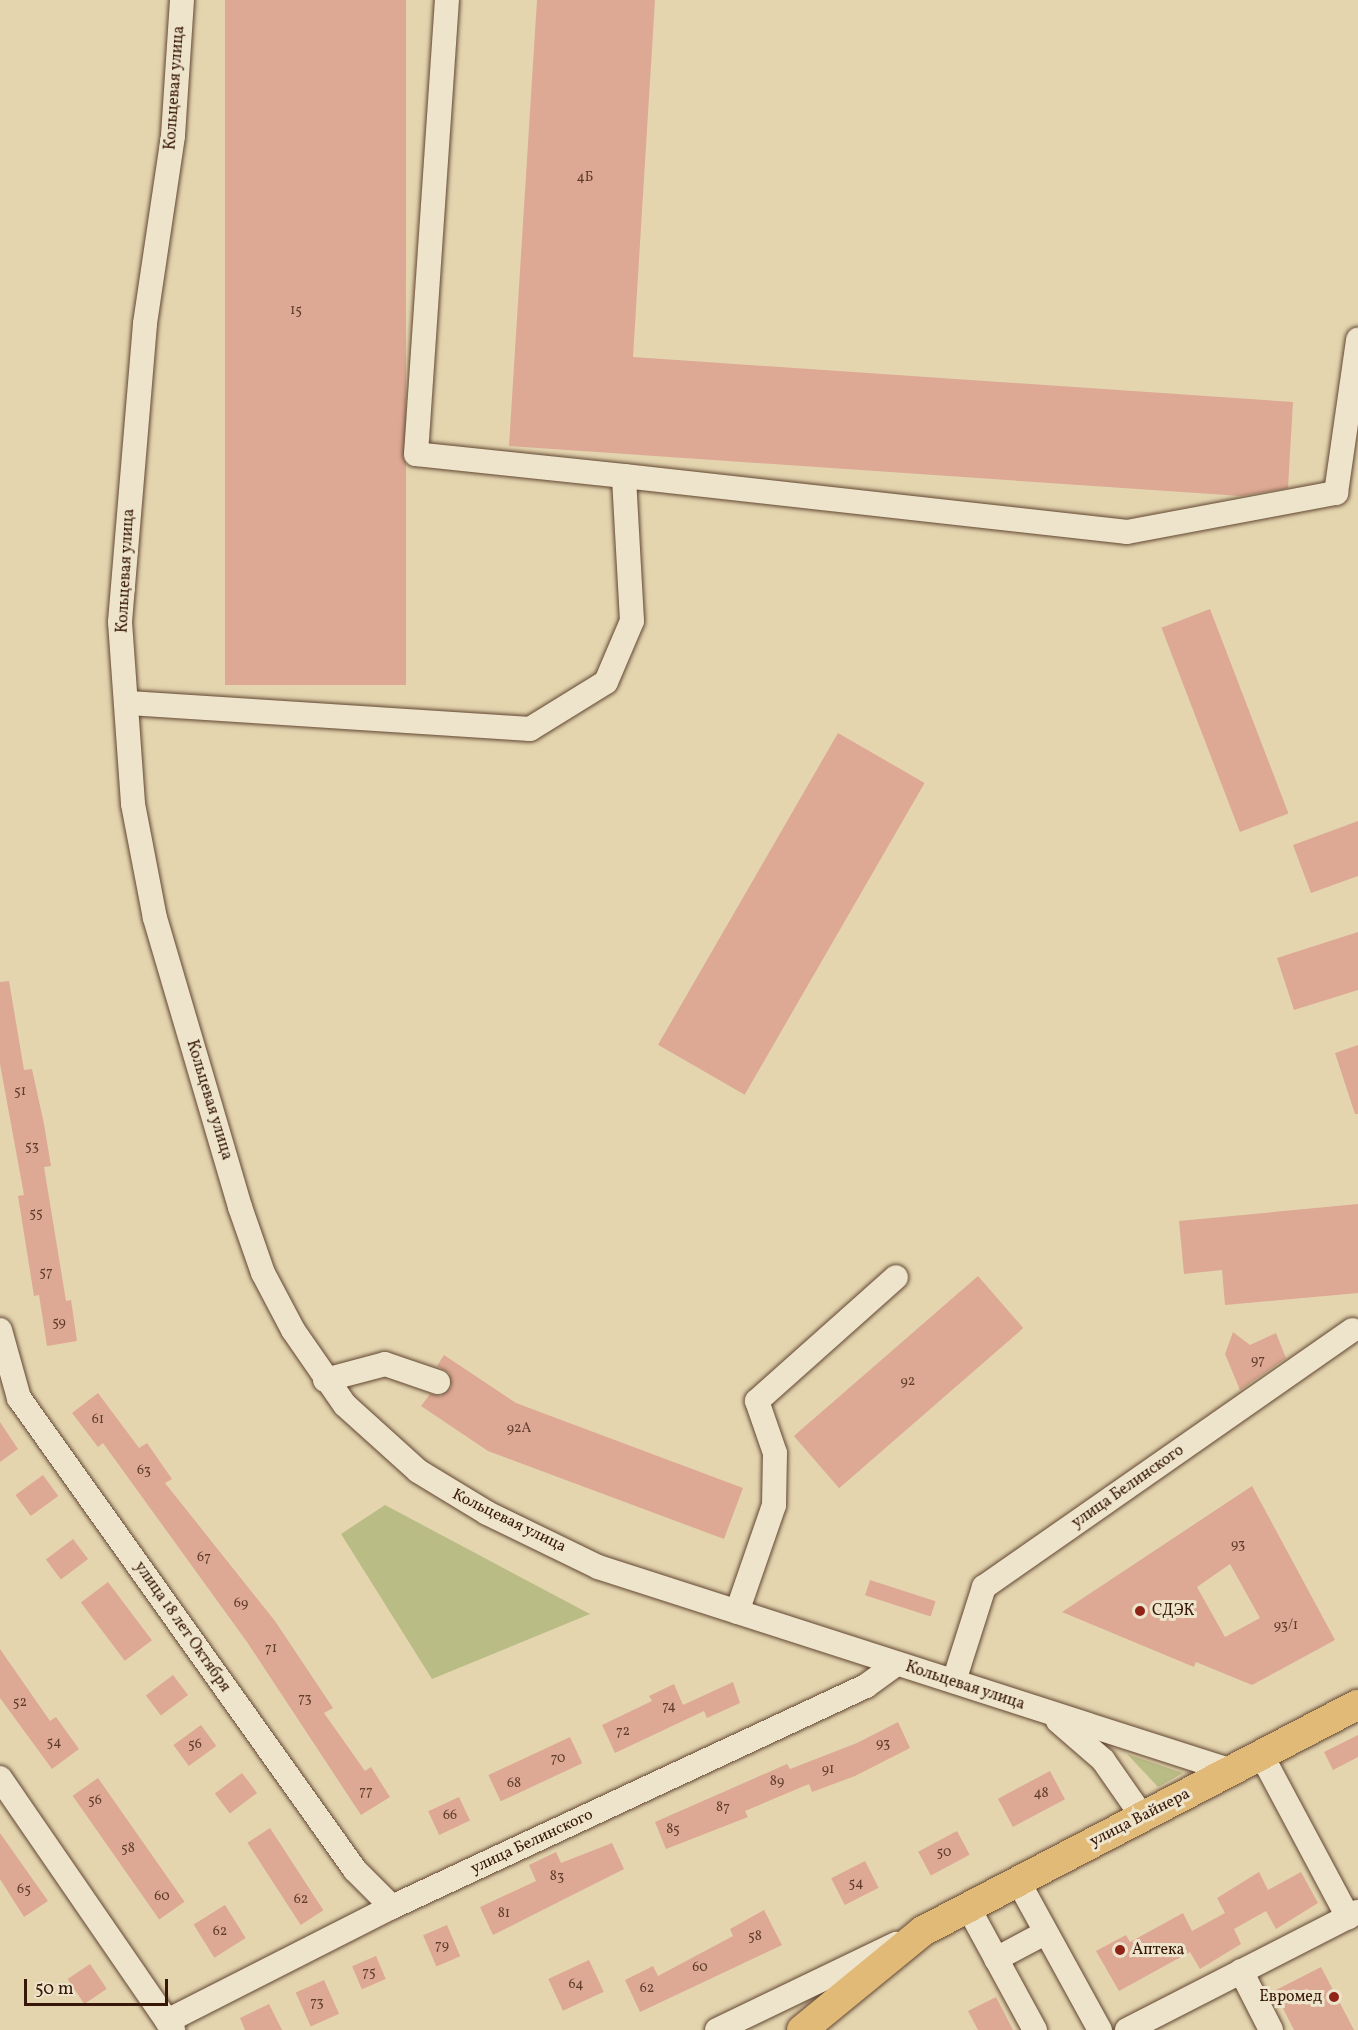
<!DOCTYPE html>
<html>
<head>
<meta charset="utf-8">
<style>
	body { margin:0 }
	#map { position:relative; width:1358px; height:2030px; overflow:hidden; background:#e4d5af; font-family:Vollkorn,serif }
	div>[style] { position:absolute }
	.green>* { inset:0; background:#babc86 }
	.building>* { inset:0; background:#dda994; transform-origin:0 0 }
	.roads { filter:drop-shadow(0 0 2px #624632) drop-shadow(0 0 2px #624632) }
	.minor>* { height:24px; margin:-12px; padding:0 12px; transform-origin:12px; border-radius:12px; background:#ede4cb }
	.major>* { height:30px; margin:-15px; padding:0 15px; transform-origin:15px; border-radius:15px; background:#e2ba78 }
	.dots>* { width:16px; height:16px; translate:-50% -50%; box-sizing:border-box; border:3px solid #ede4cb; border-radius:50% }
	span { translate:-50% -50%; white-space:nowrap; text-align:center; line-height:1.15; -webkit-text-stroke:6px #ede4cb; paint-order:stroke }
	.number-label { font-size:14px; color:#603c2b }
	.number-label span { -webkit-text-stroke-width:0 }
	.street-label { font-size:16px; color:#371708 }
	.poi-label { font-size:16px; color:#371708 }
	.left { translate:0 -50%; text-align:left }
	.right { translate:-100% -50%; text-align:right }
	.scale { position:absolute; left:24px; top:1979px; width:144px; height:27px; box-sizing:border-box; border:3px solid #371708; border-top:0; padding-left:8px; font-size:18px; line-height:21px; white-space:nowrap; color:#371708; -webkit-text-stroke:4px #ede4cb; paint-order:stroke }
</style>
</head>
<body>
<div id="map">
	<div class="green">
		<i style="clip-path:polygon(385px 1505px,590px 1614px,432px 1679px,341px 1534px)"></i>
		<i style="clip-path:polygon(1127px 1754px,1183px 1773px,1158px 1787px)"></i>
	</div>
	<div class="building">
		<i style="left:225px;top:0;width:181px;height:685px"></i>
		<i style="clip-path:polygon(537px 0,655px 0,633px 357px,1293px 402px,1288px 488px,1241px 496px,509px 446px)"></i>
		<i style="left:1210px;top:609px;width:219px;height:52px;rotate:69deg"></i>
		<i style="left:838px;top:733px;width:100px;height:360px;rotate:30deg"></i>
		<i style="clip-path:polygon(1358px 821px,1358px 876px,1311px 893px,1293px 845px)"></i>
		<i style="clip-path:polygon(1358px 932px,1358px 990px,1294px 1010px,1277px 958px)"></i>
		<i style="clip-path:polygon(9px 981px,24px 1070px,32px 1069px,44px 1124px,51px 1166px,44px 1167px,66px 1301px,71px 1300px,77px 1341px,47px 1346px,39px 1295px,34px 1296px,18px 1196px,24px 1195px,0 1064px,0 982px)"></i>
		<i style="clip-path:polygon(1358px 1045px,1358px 1114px,1355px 1114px,1335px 1053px)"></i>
		<i style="clip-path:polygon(1358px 1204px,1358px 1293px,1225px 1305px,1222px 1270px,1184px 1274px,1179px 1221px)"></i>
		<i style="left:978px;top:1276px;width:69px;height:244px;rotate:49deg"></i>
		<i style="clip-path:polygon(1233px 1332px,1250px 1345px,1276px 1333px,1286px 1358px,1240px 1390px,1225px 1354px)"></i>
		<i style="clip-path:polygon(444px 1355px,516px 1403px,743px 1488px,724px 1539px,488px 1451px,421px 1406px,430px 1394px,441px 1396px,451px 1387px,449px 1373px,437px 1366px)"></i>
		<i style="clip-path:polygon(98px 1393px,139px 1448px,147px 1443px,172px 1479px,165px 1483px,275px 1621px,333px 1708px,324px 1713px,365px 1771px,371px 1767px,390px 1797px,361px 1815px,247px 1642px,103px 1443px,98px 1447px,72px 1413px)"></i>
		<i style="clip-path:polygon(0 1422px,18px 1449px,0 1462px)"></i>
		<i style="left:43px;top:1475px;width:26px;height:34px;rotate:54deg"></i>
		<i style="clip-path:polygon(evenodd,1252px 1486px,1335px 1640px,1252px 1685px,1196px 1662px,1194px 1667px,1062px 1612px,1252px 1486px,1230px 1564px,1260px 1618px,1225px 1637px,1197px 1587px,1230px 1564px)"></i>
		<i style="left:73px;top:1539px;width:25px;height:34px;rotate:53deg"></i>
		<i style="left:870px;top:1580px;width:69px;height:16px;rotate:18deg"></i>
		<i style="left:108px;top:1582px;width:73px;height:34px;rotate:53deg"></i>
		<i style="clip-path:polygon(0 1649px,50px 1721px,56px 1717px,79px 1749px,52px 1769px,0 1698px)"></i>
		<i style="left:173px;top:1675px;width:25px;height:34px;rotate:53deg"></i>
		<i style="clip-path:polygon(733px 1682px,740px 1703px,707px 1718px,704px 1711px,615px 1753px,602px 1725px,652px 1701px,649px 1696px,674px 1684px,683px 1705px)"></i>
		<i style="clip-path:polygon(898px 1722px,910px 1748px,855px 1776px,812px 1792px,809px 1784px,745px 1811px,748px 1817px,666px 1849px,655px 1822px,787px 1764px,790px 1769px,857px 1743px)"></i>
		<i style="left:201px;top:1725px;width:26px;height:34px;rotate:54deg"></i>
		<i style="clip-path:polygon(1358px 1735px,1358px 1757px,1333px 1770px,1324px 1752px)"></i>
		<i style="left:570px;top:1737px;width:29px;height:90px;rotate:65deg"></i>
		<i style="left:1050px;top:1771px;width:32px;height:59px;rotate:62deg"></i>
		<i style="left:242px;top:1773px;width:25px;height:34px;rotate:53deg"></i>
		<i style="left:98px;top:1778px;width:151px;height:31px;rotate:55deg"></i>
		<i style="left:459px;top:1797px;width:26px;height:34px;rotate:65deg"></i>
		<i style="left:270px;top:1828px;width:98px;height:27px;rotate:57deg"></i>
		<i style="left:957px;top:1831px;width:27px;height:44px;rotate:62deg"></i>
		<i style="clip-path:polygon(0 1833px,48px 1901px,24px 1917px,0 1879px)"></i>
		<i style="clip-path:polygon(612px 1843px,624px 1869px,493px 1935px,480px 1907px,536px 1881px,529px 1865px,556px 1852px,561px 1863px)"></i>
		<i style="left:865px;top:1861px;width:30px;height:38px;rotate:63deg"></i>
		<i style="clip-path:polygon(1259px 1872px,1268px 1890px,1301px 1872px,1318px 1903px,1276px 1929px,1266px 1911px,1234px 1929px,1241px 1944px,1200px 1969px,1190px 1952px,1119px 1991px,1096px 1951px,1126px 1935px,1130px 1942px,1183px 1913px,1192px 1931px,1225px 1913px,1217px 1898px)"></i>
		<i style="left:225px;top:1905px;width:39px;height:37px;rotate:58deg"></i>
		<i style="clip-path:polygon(764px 1910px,782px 1945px,640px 2012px,625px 1980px,653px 1966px,658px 1976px,733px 1936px,730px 1929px)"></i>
		<i style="left:447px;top:1925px;width:34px;height:26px;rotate:67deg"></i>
		<i style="left:376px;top:1956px;width:25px;height:26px;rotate:67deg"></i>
		<i style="left:589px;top:1960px;width:35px;height:45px;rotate:65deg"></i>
		<i style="left:90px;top:1964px;width:30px;height:27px;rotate:56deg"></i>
		<i style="clip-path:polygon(1321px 1967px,1354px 2030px,1294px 2030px,1274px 1991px)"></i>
		<i style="left:324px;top:1980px;width:37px;height:31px;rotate:66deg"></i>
		<i style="clip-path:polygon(996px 1997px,1013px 2030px,978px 2030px,968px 2011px)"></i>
		<i style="clip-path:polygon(269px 2004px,282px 2030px,245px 2030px,240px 2018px)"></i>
	</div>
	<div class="roads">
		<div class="minor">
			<i style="left:182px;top:0;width:136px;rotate:93.8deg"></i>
			<i style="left:173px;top:136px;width:190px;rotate:98.5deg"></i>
			<i style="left:145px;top:324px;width:299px;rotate:94.8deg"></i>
			<i style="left:120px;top:622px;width:182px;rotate:85.9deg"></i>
			<i style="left:133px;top:804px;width:116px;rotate:79.1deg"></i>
			<i style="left:155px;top:918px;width:301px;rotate:73.6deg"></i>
			<i style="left:240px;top:1207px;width:70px;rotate:70.8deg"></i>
			<i style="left:263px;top:1273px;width:64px;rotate:62.2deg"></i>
			<i style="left:293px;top:1330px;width:91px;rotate:55.3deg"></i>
			<i style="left:345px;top:1405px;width:98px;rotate:42.1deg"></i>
			<i style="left:418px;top:1471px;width:81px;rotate:31.3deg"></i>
			<i style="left:487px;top:1513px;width:123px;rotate:25.9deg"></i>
			<i style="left:598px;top:1567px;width:666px;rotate:17.84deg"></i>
			<i style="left:624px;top:476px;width:506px;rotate:6.35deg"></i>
			<i style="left:1127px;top:532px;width:213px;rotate:-10.6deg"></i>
			<i style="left:1336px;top:493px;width:155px;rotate:-81.8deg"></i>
			<i style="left:129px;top:703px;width:402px;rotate:3.7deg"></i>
			<i style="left:530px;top:729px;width:89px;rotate:-31.7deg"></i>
			<i style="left:606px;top:682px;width:66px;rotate:-66.9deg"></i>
			<i style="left:632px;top:621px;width:145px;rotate:-93.2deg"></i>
			<i style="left:624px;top:476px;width:209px;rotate:-174deg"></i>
			<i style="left:416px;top:454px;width:455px;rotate:-86.1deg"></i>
			<i style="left:0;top:1330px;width:71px;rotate:74.4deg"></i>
			<i style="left:19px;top:1398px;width:579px;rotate:54.55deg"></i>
			<i style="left:355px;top:1870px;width:52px;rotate:45deg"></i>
			<i style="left:325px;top:1380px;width:62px;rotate:-14.9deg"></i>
			<i style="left:385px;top:1364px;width:56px;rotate:18.8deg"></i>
			<i style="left:737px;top:1612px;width:113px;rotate:-70.9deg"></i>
			<i style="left:774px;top:1505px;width:52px;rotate:-88.9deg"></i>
			<i style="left:775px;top:1453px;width:55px;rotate:-109.1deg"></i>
			<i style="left:757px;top:1401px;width:186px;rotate:-41.7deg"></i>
			<i style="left:954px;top:1681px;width:99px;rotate:-72.3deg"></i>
			<i style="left:984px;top:1587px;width:449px;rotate:-34.9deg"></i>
			<i style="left:1058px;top:1721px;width:60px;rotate:40.9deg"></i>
			<i style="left:1103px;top:1760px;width:68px;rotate:55.1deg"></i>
			<i style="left:1262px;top:1756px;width:183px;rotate:61.9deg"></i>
			<i style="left:0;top:1778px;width:306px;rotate:55.5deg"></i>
			<i style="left:1018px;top:1881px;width:170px;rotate:61.2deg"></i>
			<i style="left:968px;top:1907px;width:140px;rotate:61.4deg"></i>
			<i style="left:996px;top:1959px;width:55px;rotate:-28deg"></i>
			<i style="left:1241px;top:1971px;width:66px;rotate:63deg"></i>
			<i style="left:167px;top:2021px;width:252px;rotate:-26.9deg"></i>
			<i style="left:392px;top:1907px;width:523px;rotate:-25deg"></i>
			<i style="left:866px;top:1686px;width:37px;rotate:-36deg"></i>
			<i style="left:717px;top:2030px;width:199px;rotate:-25.7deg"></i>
			<i style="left:1127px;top:2030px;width:259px;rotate:-27.1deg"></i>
		</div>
		<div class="major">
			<i style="left:802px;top:2030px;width:156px;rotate:-39.3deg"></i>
			<i style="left:923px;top:1931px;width:490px;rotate:-27.5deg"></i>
		</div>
	</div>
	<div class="dots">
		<i style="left:1140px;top:1611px;background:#8f2418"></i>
		<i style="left:1120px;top:1950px;background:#8f2418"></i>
		<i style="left:1334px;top:1997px;background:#8f2418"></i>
	</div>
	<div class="number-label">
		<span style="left:585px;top:178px">4Б</span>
		<span style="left:296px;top:311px">15</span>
		<span style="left:20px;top:1092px">51</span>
		<span style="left:32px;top:1147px">53</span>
		<span style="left:36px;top:1214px">55</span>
		<span style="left:46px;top:1273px">57</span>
		<span style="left:59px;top:1323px">59</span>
		<span style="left:1258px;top:1361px">97</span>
		<span style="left:908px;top:1382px">92</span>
		<span style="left:98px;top:1420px">61</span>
		<span style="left:519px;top:1429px">92А</span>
		<span style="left:144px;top:1471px">63</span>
		<span style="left:1238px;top:1545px">93</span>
		<span style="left:204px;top:1558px">67</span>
		<span style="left:241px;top:1604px">69</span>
		<span style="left:1286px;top:1626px">93/1</span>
		<span style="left:271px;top:1649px">71</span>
		<span style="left:305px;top:1699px">73</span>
		<span style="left:20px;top:1703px">52</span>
		<span style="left:669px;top:1707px">74</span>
		<span style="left:623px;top:1732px">72</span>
		<span style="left:54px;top:1743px">54</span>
		<span style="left:883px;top:1744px">93</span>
		<span style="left:195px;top:1745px">56</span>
		<span style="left:558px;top:1759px">70</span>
		<span style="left:828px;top:1770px">91</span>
		<span style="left:777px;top:1782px">89</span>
		<span style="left:514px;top:1784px">68</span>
		<span style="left:366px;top:1792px">77</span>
		<span style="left:1041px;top:1794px">48</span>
		<span style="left:95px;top:1801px">56</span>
		<span style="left:723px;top:1808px">87</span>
		<span style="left:450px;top:1816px">66</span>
		<span style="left:673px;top:1830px">85</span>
		<span style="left:128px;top:1849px">58</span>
		<span style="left:944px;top:1853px">50</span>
		<span style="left:557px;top:1877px">83</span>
		<span style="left:856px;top:1884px">54</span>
		<span style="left:24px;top:1890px">65</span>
		<span style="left:162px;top:1897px">60</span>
		<span style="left:301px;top:1900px">62</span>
		<span style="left:504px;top:1914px">81</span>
		<span style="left:220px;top:1932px">62</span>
		<span style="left:755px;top:1937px">58</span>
		<span style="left:442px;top:1946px">79</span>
		<span style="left:700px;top:1968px">60</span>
		<span style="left:369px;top:1973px">75</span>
		<span style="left:576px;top:1985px">64</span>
		<span style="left:647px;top:1989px">62</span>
		<span style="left:317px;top:2003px">73</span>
	</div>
	<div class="street-label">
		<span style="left:175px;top:88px;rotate:-86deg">Кольцевая улица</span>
		<span style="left:126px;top:571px;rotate:-87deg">Кольцевая улица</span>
		<span style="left:209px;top:1100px;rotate:73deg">Кольцевая улица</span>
		<span style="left:1128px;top:1487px;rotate:-35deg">улица Белинского</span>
		<span style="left:509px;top:1521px;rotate:26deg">Кольцевая улица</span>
		<span style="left:182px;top:1627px;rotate:55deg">улица 18 лет Октября</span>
		<span style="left:965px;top:1686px;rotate:18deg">Кольцевая улица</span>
		<span style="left:1140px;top:1818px;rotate:-27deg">улица Вайнера</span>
		<span style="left:532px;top:1842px;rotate:-25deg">улица Белинского</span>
	</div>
	<div class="poi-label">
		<span class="left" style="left:1152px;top:1611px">СДЭК</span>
		<span class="left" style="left:1132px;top:1950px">Аптека</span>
		<span class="right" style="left:1322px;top:1997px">Евромед</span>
	</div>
	<div class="scale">50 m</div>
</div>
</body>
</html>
